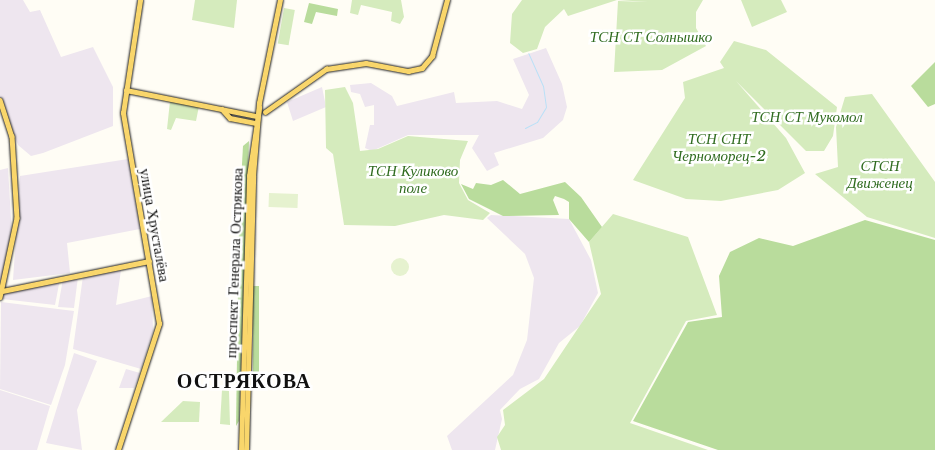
<!DOCTYPE html>
<html>
<head>
<meta charset="utf-8">
<style>
	body { margin:0 }
	#map { position:relative; width:935px; height:450px; overflow:hidden; background:#fffdf5; font-family:"Libre Baskerville",serif }
	div>[style] { position:absolute }
	.industrial>* { inset:0; background:#eee6ef }
	.green>* { inset:0; background:#d5ebbd; transform-origin:0 0 }
	.forest>* { inset:0; background:#b9dc9c; transform-origin:0 0 }
	.pitch>* { inset:0; background:#e6f2cf; transform-origin:0 0 }
	.round { border-radius:50% }
	.stream>* { height:1px; margin:-0.5px; padding:0 0.5px; transform-origin:0.5px; border-radius:0.5px; background:#b9e0f7 }
	.roads { filter:drop-shadow(0 0 1px #222) drop-shadow(0 0 1px #222) }
	.major>* { height:4.5px; margin:-2.25px; padding:0 2.25px; transform-origin:2.25px; border-radius:2.25px; background:#f9d66b }
	span { translate:-50% -50%; white-space:nowrap; text-align:center; line-height:1.15; -webkit-text-stroke:5px #fff; paint-order:stroke }
	.park-label { font-size:15px; color:#2f6b1f; font-style:italic }
	.street-label { font-size:15px; color:#111 }
	.district-label { font-size:20px; color:#111; font-weight:700; letter-spacing:1px }
</style>
</head>
<body>
<div id="map">
	<div class="industrial">
		<i style="clip-path:polygon(0 0,23px 0,30px 12px,40px 10px,61px 57px,93px 47px,113px 87px,113px 126px,43px 153px,31px 156px,18px 145px,0 96px)"></i>
		<i style="clip-path:polygon(546px 48px,562px 84px,567px 107px,563px 120px,543px 138px,494px 153px,499px 165px,487px 171px,472px 148px,479px 135px,408px 135px,372px 151px,365px 148px,370px 125px,374px 125px,374px 105px,365px 107px,360px 94px,351px 92px,350px 85px,371px 83px,392px 96px,397px 106px,454px 92px,456px 103px,497px 101px,522px 109px,529px 95px,513px 59px)"></i>
		<i style="clip-path:polygon(322px 87px,326px 107px,293px 121px,287px 102px)"></i>
		<i style="clip-path:polygon(128px 159px,140px 229px,67px 243px,70px 273px,13px 280px,20px 176px)"></i>
		<i style="clip-path:polygon(8px 168px,12px 236px,0 284px,0 170px)"></i>
		<i style="clip-path:polygon(491px 215px,569px 219px,591px 260px,598px 293px,580px 326px,559px 343px,539px 379px,520px 389px,500px 410px,502px 419px,495px 450px,452px 450px,447px 436px,513px 375px,527px 340px,534px 278px,525px 254px,487px 218px)"></i>
		<i style="clip-path:polygon(121px 270px,116px 305px,152px 296px,153px 331px,141px 369px,73px 349px,83px 276px)"></i>
		<i style="clip-path:polygon(78px 277px,74px 308px,58px 307px,63px 279px)"></i>
		<i style="clip-path:polygon(60px 279px,55px 305px,2px 299px,5px 291px)"></i>
		<i style="clip-path:polygon(1px 302px,74px 311px,65px 365px,51px 405px,0 389px)"></i>
		<i style="clip-path:polygon(74px 353px,97px 361px,77px 410px,82px 450px,46px 443px)"></i>
		<i style="clip-path:polygon(126px 369px,140px 373px,134px 388px,119px 388px)"></i>
		<i style="clip-path:polygon(0 390px,50px 406px,37px 450px,0 450px)"></i>
	</div>
	<div class="green">
		<i style="clip-path:polygon(195px 0,237px 0,234px 28px,192px 20px)"></i>
		<i style="clip-path:polygon(352px 0,401px 0,404px 17px,400px 24px,391px 21px,392px 12px,361px 5px,358px 15px,350px 13px)"></i>
		<i style="clip-path:polygon(522px 0,703px 0,696px 12px,696px 28px,706px 46px,662px 70px,614px 72px,618px 1px,648px 2px,617px 0,568px 16px,564px 9px,545px 27px,537px 49px,523px 53px,510px 43px,512px 14px)"></i>
		<i style="clip-path:polygon(741px 0,781px 0,787px 12px,752px 27px)"></i>
		<i style="left:284px;top:8px;width:11px;height:36px;rotate:10deg"></i>
		<i style="clip-path:polygon(734px 41px,766px 50px,837px 107px,833px 136px,824px 151px,806px 151px,736px 81px,786px 138px,805px 173px,778px 190px,721px 201px,686px 199px,633px 180px,685px 98px,683px 82px,724px 68px,720px 62px)"></i>
		<i style="clip-path:polygon(345px 87px,353px 103px,360px 151px,378px 149px,408px 136px,468px 141px,460px 160px,459px 183px,468px 200px,490px 213px,483px 220px,444px 215px,395px 226px,344px 225px,333px 154px,326px 148px,325px 90px)"></i>
		<i style="clip-path:polygon(872px 94px,935px 182px,935px 238px,867px 217px,815px 174px,838px 167px,836px 127px,845px 97px)"></i>
		<i style="clip-path:polygon(170px 101px,199px 106px,196px 121px,176px 118px,171px 130px,167px 129px)"></i>
		<i style="clip-path:polygon(613px 214px,688px 237px,717px 315px,686px 321px,630px 423px,708px 450px,501px 450px,497px 437px,505px 425px,503px 410px,544px 379px,601px 294px,589px 242px)"></i>
		<i style="clip-path:polygon(222px 390px,229px 391px,230px 425px,220px 424px)"></i>
		<i style="clip-path:polygon(183px 401px,200px 402px,199px 422px,161px 422px)"></i>
	</div>
	<div class="forest">
		<i style="clip-path:polygon(309px 3px,338px 9px,337px 16px,316px 12px,312px 24px,304px 22px)"></i>
		<i style="clip-path:polygon(935px 62px,935px 104px,928px 107px,911px 86px)"></i>
		<i style="clip-path:polygon(249px 141px,239px 421px,236px 426px,239px 218px,243px 146px)"></i>
		<i style="clip-path:polygon(503px 180px,520px 194px,565px 182px,581px 197px,602px 227px,589px 242px,569px 219px,569px 202px,564px 199px,555px 196px,553px 200px,559px 215px,503px 216px,469px 199px,461px 184px,473px 189px,476px 183px,491px 185px)"></i>
		<i style="clip-path:polygon(865px 220px,935px 240px,935px 450px,718px 450px,633px 421px,688px 322px,722px 317px,719px 276px,730px 252px,759px 238px,793px 246px)"></i>
		<i style="left:253px;top:286px;width:6px;height:101px"></i>
	</div>
	<div class="pitch">
		<i style="left:269px;top:193px;width:29px;height:14px;rotate:2deg"></i>
		<i class="round" style="left:391px;top:258px;width:18px;height:18px"></i>
	</div>
	<div class="stream">
		<i style="left:525px;top:128px;width:13px;rotate:-27deg"></i>
		<i style="left:537px;top:122px;width:17px;rotate:-59deg"></i>
		<i style="left:546px;top:107px;width:21px;rotate:-98deg"></i>
		<i style="left:543px;top:86px;width:36px;rotate:-114deg"></i>
	</div>
	<div class="roads">
		<div class="major">
			<i style="left:126px;top:90px;width:133px;rotate:11.3deg"></i>
			<i style="left:0;top:100px;width:38px;rotate:72deg"></i>
			<i style="left:12px;top:136px;width:82px;rotate:86.5deg"></i>
			<i style="left:17px;top:218px;width:81px;rotate:102.1deg"></i>
			<i style="left:222px;top:109px;width:12px;rotate:48deg"></i>
			<i style="left:230px;top:118px;width:25px;rotate:11deg"></i>
			<i style="left:265px;top:112px;width:75px;rotate:-35.2deg"></i>
			<i style="left:326px;top:69px;width:40px;rotate:-8.5deg"></i>
			<i style="left:366px;top:63px;width:43px;rotate:10.8deg"></i>
			<i style="left:408px;top:71px;width:14px;rotate:-12deg"></i>
			<i style="left:422px;top:68px;width:16px;rotate:-50deg"></i>
			<i style="left:432px;top:56px;width:58px;rotate:-75deg"></i>
			<i style="left:2px;top:291px;width:150px;rotate:-11.5deg"></i>
			<i style="left:118px;top:450px;width:133px;rotate:-72deg"></i>
			<i style="left:159px;top:324px;width:214px;rotate:-99.7deg"></i>
			<i style="left:123px;top:113px;width:114px;rotate:-81.4deg"></i>
			<i style="left:241px;top:450px;width:274px;rotate:-88.3deg"></i>
			<i style="left:249px;top:176px;width:69px;rotate:-81.6deg"></i>
			<i style="left:246px;top:450px;width:274px;rotate:-88.5deg"></i>
			<i style="left:253px;top:176px;width:73px;rotate:-85.3deg"></i>
			<i style="left:259px;top:103px;width:105px;rotate:-78.5deg"></i>
		</div>
	</div>
	<div class="park-label">
		<span style="left:651px;top:37px">ТСН СТ Солнышко</span>
		<span style="left:807px;top:117px">ТСН СТ Мукомол</span>
		<span style="left:719px;top:147px">ТСН СНТ<br>Черноморец-2</span>
		<span style="left:880px;top:174px">СТСН<br>Движенец</span>
		<span style="left:413px;top:179px">ТСН Куликово<br>поле</span>
	</div>
	<div class="street-label">
		<span style="left:155px;top:225px;rotate:80deg">улица Хрусталёва</span>
		<span style="left:234px;top:263px;rotate:-88deg">проспект Генерала Острякова</span>
	</div>
	<div class="district-label">
		<span style="left:244px;top:381px">ОСТРЯКОВА</span>
	</div>
</div>
</body>
</html>
